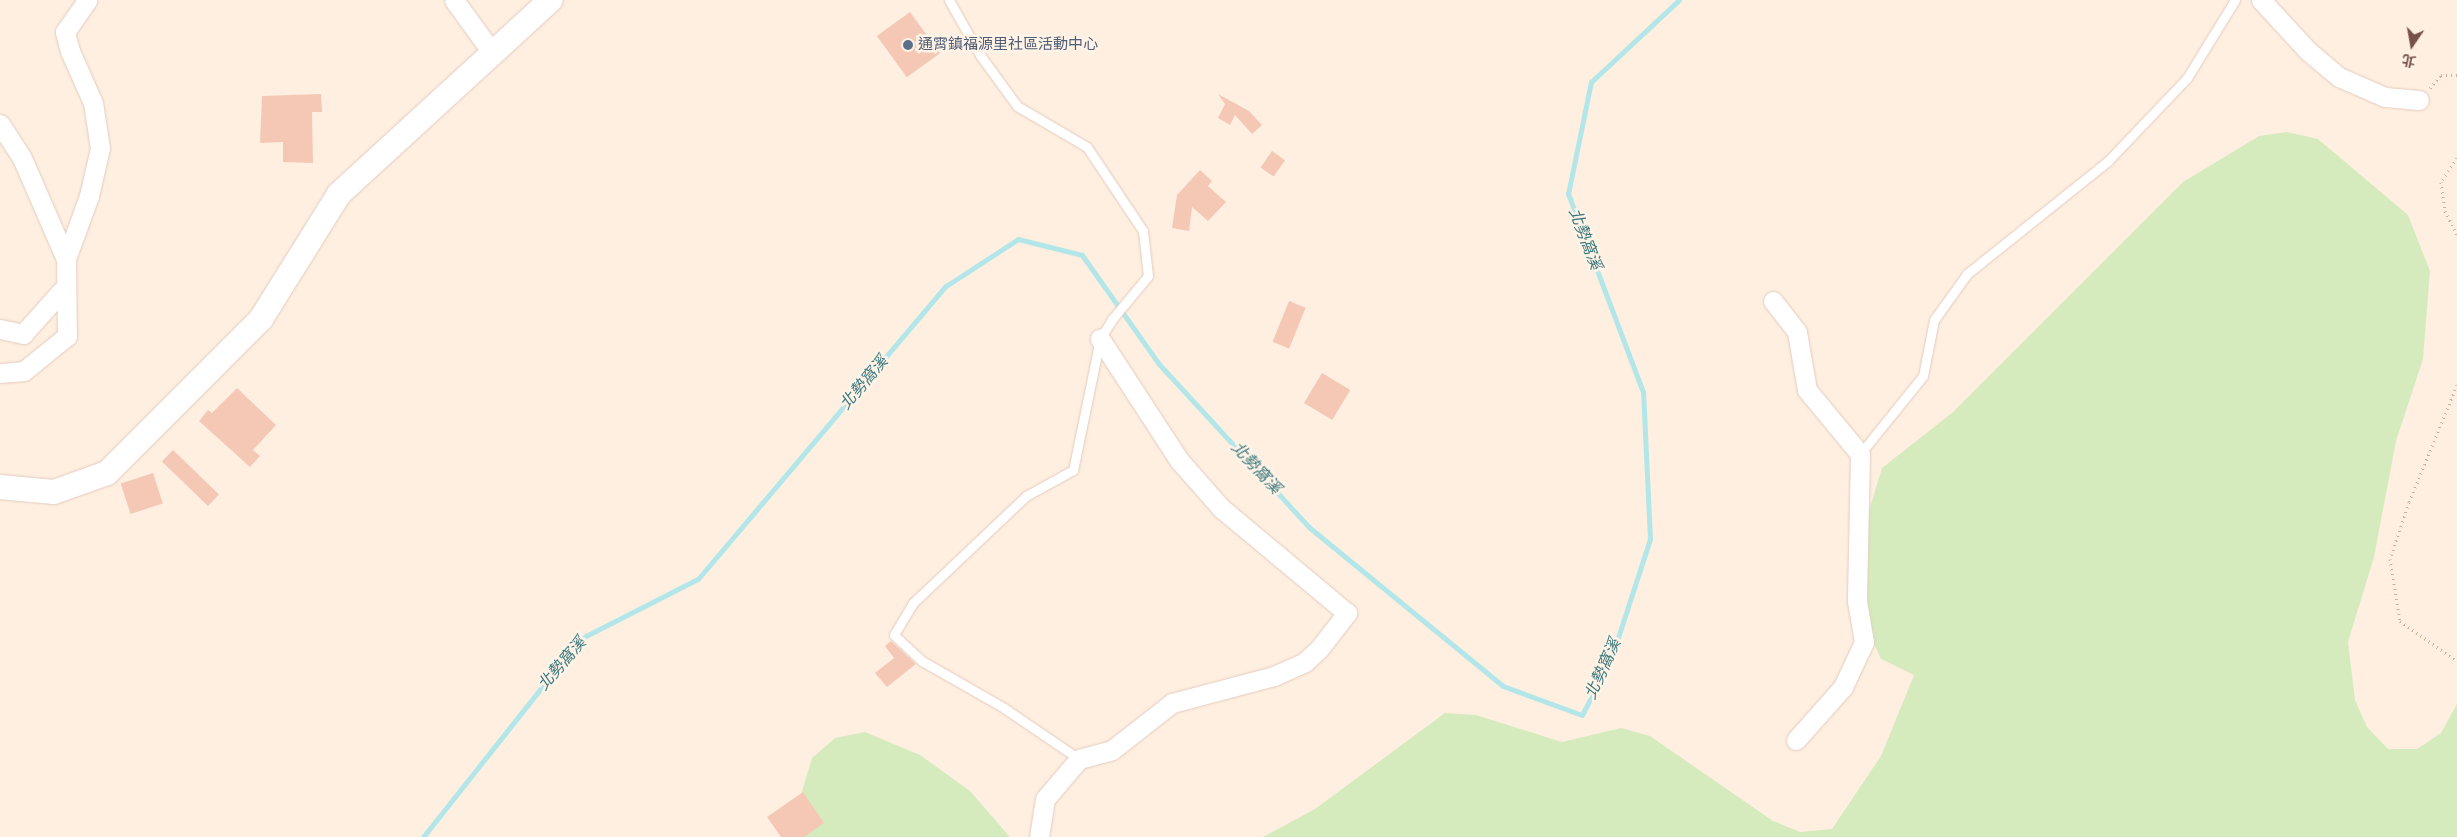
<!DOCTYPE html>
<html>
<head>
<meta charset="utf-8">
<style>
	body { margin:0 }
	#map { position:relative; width:2457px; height:837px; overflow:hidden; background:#feefe0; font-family:Rubik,"Noto Sans TC",sans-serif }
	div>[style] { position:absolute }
	.green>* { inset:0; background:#d5ebbe }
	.stream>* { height:5px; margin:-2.5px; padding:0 2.5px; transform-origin:2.5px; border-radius:2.5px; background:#b3e6e8 }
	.building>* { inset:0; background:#f5c8b6; transform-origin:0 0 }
	.path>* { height:3px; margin-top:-1.5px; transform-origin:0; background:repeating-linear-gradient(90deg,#d9ab99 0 1px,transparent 0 5px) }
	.roads { filter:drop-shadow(0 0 1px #e4cbbe) drop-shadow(0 0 1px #e4cbbe) }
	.service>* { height:9px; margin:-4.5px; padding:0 4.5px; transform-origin:4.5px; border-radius:4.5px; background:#fff }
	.minor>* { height:19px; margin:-9.5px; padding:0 9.5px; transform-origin:9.5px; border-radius:9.5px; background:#fff }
	.tertiary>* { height:24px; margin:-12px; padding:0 12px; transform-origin:12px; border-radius:12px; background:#fff }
	.dots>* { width:14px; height:14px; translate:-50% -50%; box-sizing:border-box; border:2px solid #fff3e7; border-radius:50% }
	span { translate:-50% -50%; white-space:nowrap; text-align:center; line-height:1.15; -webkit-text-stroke:5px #fff3e7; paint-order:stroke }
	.service-label { font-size:15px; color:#4e5e75 }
	.left { translate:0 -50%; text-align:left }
	.water-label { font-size:16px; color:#39787c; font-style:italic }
	.north { position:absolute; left:2387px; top:20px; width:50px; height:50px; -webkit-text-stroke:4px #fff3e7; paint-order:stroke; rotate:192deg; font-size:14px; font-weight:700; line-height:20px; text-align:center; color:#755146 }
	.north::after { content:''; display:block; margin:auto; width:18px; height:22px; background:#755146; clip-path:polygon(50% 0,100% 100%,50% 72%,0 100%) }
</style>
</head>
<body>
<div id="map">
	<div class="green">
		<i style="clip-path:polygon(2287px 132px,2318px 139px,2408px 215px,2430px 271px,2423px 359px,2396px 441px,2374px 557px,2348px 642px,2355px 700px,2367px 727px,2388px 749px,2417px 749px,2441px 733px,2457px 704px,2457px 837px,1263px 837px,1315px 809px,1445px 713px,1476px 715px,1562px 742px,1621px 728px,1650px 736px,1773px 821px,1800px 832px,1832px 829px,1881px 756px,1914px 675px,1881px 659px,1857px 607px,1866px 521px,1882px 468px,1953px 412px,2183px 182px,2259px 136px)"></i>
		<i style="clip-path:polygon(865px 732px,920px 755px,970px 791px,1010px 837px,788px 837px,812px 758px,835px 738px)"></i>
	</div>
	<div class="stream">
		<i style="left:423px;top:837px;width:253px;rotate:-51.6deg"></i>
		<i style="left:580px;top:639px;width:132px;rotate:-27deg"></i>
		<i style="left:698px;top:579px;width:384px;rotate:-49.8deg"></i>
		<i style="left:946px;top:286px;width:86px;rotate:-33.1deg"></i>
		<i style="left:1018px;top:239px;width:66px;rotate:14deg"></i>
		<i style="left:1082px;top:255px;width:133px;rotate:54.8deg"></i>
		<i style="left:1159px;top:364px;width:223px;rotate:47.4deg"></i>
		<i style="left:1310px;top:528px;width:249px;rotate:39.3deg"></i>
		<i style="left:1503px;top:686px;width:84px;rotate:20.2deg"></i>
		<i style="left:1582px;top:715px;width:66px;rotate:-63deg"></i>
		<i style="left:1612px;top:656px;width:123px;rotate:-72deg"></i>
		<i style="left:1650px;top:539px;width:147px;rotate:-92.7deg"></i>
		<i style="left:1643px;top:392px;width:212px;rotate:-110.7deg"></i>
		<i style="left:1568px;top:194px;width:114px;rotate:-78.4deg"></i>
		<i style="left:1591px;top:82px;width:120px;rotate:-43deg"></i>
	</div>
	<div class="building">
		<i style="left:910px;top:12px;width:51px;height:41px;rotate:54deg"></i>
		<i style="clip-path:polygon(321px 94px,322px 112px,312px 112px,313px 163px,283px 162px,283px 142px,260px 143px,262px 96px)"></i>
		<i style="clip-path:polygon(1218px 94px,1249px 111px,1262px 125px,1252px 134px,1235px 115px,1230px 125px,1218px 118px,1225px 104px)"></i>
		<i style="left:1272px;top:151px;width:16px;height:20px;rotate:35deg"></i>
		<i style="clip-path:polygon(1200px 170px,1212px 181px,1208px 186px,1226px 202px,1208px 221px,1192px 207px,1189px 231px,1172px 228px,1177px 195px)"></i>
		<i style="left:1289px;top:301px;width:18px;height:44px;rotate:22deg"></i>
		<i style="left:1322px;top:373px;width:33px;height:35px;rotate:31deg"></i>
		<i style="clip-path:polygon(237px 388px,276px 425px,253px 450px,260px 456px,250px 467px,199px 421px,208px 410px,212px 413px)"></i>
		<i style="left:173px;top:450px;width:64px;height:16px;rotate:44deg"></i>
		<i style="left:153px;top:473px;width:32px;height:34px;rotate:72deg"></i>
		<i style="clip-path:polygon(891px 641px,916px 664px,887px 687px,875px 673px,894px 658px,885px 646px)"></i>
		<i style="clip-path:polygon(803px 792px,824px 823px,804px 837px,781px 837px,767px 817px)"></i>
	</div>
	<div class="path">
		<i style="left:2430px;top:88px;width:17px;rotate:-50deg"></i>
		<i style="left:2441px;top:75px;width:16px"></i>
		<i style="left:2457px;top:158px;width:29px;rotate:124deg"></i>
		<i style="left:2441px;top:182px;width:29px;rotate:82deg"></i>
		<i style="left:2445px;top:211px;width:27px;rotate:63deg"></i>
		<i style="left:2457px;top:385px;width:126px;rotate:112.3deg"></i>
		<i style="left:2409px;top:502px;width:60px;rotate:108.4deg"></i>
		<i style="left:2390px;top:559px;width:63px;rotate:80.8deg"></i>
		<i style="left:2400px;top:621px;width:70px;rotate:35.1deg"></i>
	</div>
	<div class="roads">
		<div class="service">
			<i style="left:949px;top:0;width:63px;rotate:60.6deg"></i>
			<i style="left:980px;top:55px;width:63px;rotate:54deg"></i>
			<i style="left:1017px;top:106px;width:81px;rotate:30.4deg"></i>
			<i style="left:1087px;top:147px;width:101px;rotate:56.3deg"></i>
			<i style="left:1143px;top:231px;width:45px;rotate:83.7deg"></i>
			<i style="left:1148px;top:276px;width:55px;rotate:129.8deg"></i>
			<i style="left:1113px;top:318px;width:25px;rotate:122deg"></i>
			<i style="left:1100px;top:339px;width:134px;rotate:101.6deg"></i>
			<i style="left:1073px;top:470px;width:54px;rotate:151deg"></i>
			<i style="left:1026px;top:496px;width:156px;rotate:136.6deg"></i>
			<i style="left:913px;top:603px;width:37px;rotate:121deg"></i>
			<i style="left:894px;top:635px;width:38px;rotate:43deg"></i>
			<i style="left:922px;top:661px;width:95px;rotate:29.8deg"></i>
			<i style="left:1004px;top:708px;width:91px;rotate:34.2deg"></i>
			<i style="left:1860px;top:454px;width:100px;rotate:-51.1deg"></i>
			<i style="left:1923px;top:376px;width:57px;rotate:-78.9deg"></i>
			<i style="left:1934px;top:320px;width:57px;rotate:-54.3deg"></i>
			<i style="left:1967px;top:274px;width:179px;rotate:-38.7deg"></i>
			<i style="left:2107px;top:162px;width:116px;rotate:-46.4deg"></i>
			<i style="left:2187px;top:78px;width:92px;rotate:-58.4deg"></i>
		</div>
		<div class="minor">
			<i style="left:454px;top:0;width:63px;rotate:54deg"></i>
			<i style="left:2261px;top:0;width:69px;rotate:47.3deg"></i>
			<i style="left:2308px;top:51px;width:40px;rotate:40deg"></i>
			<i style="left:2339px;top:77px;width:50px;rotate:23.5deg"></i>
			<i style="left:2385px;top:97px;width:34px;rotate:5deg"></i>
			<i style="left:0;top:124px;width:40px;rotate:57.1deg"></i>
			<i style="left:22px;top:158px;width:110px;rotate:66.5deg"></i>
			<i style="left:66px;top:259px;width:77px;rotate:89.3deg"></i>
			<i style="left:67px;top:336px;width:55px;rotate:140.9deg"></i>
			<i style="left:24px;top:371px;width:24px;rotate:175deg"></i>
			<i style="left:66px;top:259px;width:67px;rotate:-69.9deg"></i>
			<i style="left:89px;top:196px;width:49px;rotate:-77.1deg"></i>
			<i style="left:100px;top:148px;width:46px;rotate:-98.8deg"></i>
			<i style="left:93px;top:103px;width:57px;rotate:-113.9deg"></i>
			<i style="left:70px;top:51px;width:20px;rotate:-105deg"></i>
			<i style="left:65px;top:32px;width:39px;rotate:-55deg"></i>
			<i style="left:1773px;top:301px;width:39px;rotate:52deg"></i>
			<i style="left:1797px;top:332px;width:59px;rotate:80.2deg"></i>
			<i style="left:1807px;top:390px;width:83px;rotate:50.4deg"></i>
			<i style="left:1860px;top:454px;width:147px;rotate:91.2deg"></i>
			<i style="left:1857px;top:601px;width:42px;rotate:80.3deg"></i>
			<i style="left:1864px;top:642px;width:50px;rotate:115deg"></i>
			<i style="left:1843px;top:687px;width:71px;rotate:131.6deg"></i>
			<i style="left:0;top:329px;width:24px;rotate:12deg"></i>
			<i style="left:23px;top:334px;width:64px;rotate:-48.1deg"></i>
			<i style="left:1039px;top:837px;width:38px;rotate:-81deg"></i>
			<i style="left:1045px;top:799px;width:52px;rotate:-49.6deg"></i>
			<i style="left:1079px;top:759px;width:34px;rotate:-15deg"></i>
			<i style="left:1112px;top:750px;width:76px;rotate:-38.1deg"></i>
			<i style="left:1172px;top:703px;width:106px;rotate:-14.8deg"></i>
			<i style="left:1274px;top:676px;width:34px;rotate:-24deg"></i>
			<i style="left:1305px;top:662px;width:19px;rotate:-43deg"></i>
			<i style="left:1319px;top:649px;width:46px;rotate:-52.1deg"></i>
			<i style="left:1347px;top:613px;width:163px;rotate:-140.2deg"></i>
			<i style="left:1222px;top:509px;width:65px;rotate:-131.3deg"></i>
			<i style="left:1179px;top:460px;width:145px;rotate:-123.1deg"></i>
		</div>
		<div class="tertiary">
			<i style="left:0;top:487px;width:54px;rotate:5.3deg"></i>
			<i style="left:54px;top:492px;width:56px;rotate:-19.7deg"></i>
			<i style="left:107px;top:473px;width:218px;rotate:-45deg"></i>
			<i style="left:261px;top:319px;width:147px;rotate:-58deg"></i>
			<i style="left:339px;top:194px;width:287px;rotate:-42.5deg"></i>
		</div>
	</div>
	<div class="dots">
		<i style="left:908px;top:45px;background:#5c6f8a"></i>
	</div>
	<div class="service-label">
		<span class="left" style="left:918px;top:45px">通霄鎮福源里社區活動中心</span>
	</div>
	<div class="water-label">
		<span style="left:1585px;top:239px;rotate:69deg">北勢窩溪</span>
		<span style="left:864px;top:383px;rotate:-50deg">北勢窩溪</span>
		<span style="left:1256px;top:468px;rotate:47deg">北勢窩溪</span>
		<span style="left:562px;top:664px;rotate:-49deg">北勢窩溪</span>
		<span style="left:1603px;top:669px;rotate:-66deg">北勢窩溪</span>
	</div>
	<div class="north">北</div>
</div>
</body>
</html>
